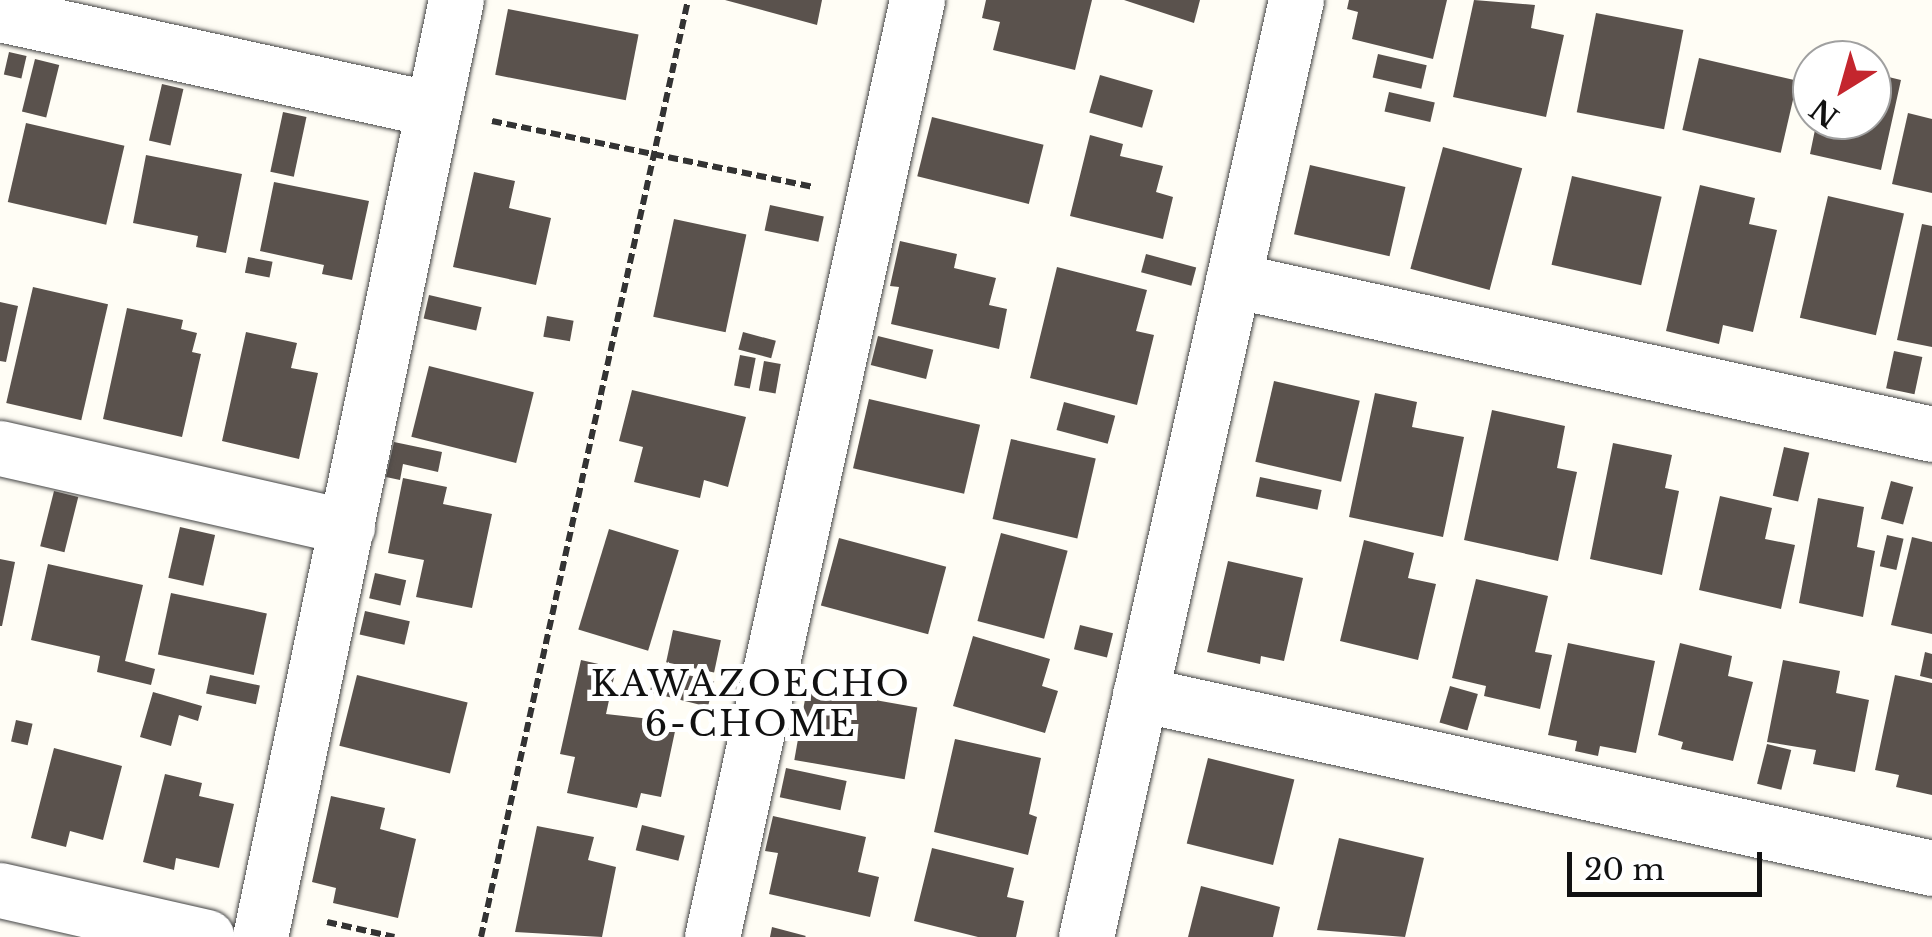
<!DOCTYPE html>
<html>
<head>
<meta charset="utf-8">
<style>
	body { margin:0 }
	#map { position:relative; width:1932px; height:937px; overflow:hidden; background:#fffdf5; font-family:"Libre Baskerville",serif }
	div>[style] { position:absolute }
	.building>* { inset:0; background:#5a524d; transform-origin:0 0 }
	.path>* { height:6px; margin-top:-3px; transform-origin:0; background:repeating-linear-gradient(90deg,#333 0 10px,transparent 0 15px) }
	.roads { filter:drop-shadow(0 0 2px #444) drop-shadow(0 0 2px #444) }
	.street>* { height:55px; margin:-27.5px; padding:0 27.5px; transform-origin:27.5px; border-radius:27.5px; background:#fff }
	span { translate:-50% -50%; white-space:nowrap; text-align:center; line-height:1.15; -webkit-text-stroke:10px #fff; paint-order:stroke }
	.neighbourhood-label { font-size:35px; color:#111; letter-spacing:2.5px }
	.north { position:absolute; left:1792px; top:40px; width:100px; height:100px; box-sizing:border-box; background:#fff; border:2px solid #a0a0a0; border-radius:50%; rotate:217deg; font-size:28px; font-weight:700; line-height:40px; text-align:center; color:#111 }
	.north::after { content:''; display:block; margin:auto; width:35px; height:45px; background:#c4262e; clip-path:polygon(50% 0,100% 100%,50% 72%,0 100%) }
	.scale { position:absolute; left:1567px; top:852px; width:195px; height:45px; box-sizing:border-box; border:5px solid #111; border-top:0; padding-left:12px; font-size:30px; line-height:35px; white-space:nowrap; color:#111; -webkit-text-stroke:8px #fff; paint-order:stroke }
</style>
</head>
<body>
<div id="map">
	<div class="building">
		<i style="clip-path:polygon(725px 0,822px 0,817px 25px)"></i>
		<i style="clip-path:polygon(986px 0,1092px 0,1075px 70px,993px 50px,1000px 22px,982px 18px)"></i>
		<i style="clip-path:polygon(1124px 0,1200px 0,1194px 23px)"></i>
		<i style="clip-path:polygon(1349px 0,1447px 0,1433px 59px,1352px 39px,1358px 12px,1347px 9px)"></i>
		<i style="clip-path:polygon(1474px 0,1535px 5px,1531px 28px,1564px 35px,1546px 117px,1453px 97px)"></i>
		<i style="left:508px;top:9px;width:133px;height:67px;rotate:11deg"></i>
		<i style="left:1596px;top:13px;width:89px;height:101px;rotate:11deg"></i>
		<i style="left:9px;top:52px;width:18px;height:23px;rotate:13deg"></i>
		<i style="left:1378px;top:54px;width:50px;height:24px;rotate:13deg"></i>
		<i style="left:1699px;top:58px;width:101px;height:74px;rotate:13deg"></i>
		<i style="left:35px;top:59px;width:25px;height:54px;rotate:14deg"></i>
		<i style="clip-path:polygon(1872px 73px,1901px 80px,1881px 170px,1810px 154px,1817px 120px,1872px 120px)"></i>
		<i style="left:1100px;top:75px;width:55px;height:39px;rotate:16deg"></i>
		<i style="left:162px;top:84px;width:22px;height:58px;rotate:13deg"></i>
		<i style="left:1389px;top:92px;width:47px;height:20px;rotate:13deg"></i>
		<i style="left:283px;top:112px;width:24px;height:61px;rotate:12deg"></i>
		<i style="clip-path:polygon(1908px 113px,1932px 119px,1932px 193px,1892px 184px)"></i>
		<i style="left:932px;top:117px;width:115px;height:61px;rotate:14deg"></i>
		<i style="left:26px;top:123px;width:101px;height:81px;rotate:13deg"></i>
		<i style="clip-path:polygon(1090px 135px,1123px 144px,1120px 156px,1163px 166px,1156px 192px,1173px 197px,1163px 239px,1070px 216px)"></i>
		<i style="left:1443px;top:147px;width:82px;height:126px;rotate:15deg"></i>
		<i style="clip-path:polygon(146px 155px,242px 174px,226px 253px,196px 247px,198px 236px,133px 223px)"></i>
		<i style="left:1310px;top:165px;width:98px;height:71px;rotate:13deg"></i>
		<i style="clip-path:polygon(474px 172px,515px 181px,509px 208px,551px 218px,536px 285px,453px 267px)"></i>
		<i style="left:1572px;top:176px;width:92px;height:91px;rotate:13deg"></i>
		<i style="clip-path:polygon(274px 182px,369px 201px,352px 280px,322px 274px,324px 265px,260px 251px)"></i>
		<i style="clip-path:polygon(1700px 185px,1755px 198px,1749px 224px,1777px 230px,1753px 332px,1723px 325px,1719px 344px,1666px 331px)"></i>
		<i style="left:1828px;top:196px;width:78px;height:125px;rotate:13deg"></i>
		<i style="left:770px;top:205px;width:55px;height:26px;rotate:12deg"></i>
		<i style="left:674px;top:219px;width:74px;height:100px;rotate:12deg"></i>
		<i style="clip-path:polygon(1922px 224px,1932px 226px,1932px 347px,1897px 340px)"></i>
		<i style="clip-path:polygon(900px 241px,957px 254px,954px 268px,996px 278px,989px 305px,1007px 309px,999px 349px,891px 324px,899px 287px,890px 286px)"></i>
		<i style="left:1146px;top:254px;width:52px;height:19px;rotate:15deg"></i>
		<i style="left:248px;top:257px;width:25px;height:16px;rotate:11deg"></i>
		<i style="clip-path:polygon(1057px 267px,1147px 290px,1136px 331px,1154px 335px,1137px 405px,1030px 378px)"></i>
		<i style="left:33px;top:287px;width:77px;height:119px;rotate:13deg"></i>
		<i style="left:429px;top:295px;width:54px;height:24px;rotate:13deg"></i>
		<i style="clip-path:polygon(0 302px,18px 306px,6px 362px,0 361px)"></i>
		<i style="clip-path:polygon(127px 308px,183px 320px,181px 329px,197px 333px,192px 352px,201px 354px,182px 437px,103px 419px)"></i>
		<i style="left:547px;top:316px;width:27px;height:21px;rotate:10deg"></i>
		<i style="clip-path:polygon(246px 332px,297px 343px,291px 368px,318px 373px,299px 459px,222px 441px)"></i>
		<i style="left:743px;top:332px;width:34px;height:18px;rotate:15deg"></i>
		<i style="left:878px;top:336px;width:57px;height:30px;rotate:14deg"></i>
		<i style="left:1894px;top:351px;width:29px;height:38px;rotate:12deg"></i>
		<i style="left:740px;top:355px;width:16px;height:31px;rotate:11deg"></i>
		<i style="left:764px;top:361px;width:17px;height:30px;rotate:10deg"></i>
		<i style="left:429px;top:366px;width:108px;height:73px;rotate:14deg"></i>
		<i style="left:1274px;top:381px;width:88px;height:83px;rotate:13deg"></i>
		<i style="clip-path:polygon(632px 390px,746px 417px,728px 487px,704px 480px,700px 498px,634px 482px,643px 447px,619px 441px)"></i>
		<i style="clip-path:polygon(1375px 393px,1417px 402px,1412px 427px,1464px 437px,1443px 537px,1349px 517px)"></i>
		<i style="left:869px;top:399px;width:114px;height:71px;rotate:13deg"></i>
		<i style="left:1064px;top:402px;width:53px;height:29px;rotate:15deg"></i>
		<i style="clip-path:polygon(1492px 410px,1565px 426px,1557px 468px,1577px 472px,1558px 561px,1464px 540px)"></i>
		<i style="left:1011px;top:439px;width:87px;height:82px;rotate:13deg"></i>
		<i style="clip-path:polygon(394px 442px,442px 452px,438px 472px,403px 464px,400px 480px,386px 477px)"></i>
		<i style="clip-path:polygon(1613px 443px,1672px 455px,1665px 488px,1679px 491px,1662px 575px,1590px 559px)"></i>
		<i style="left:1784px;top:447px;width:26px;height:50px;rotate:13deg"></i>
		<i style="left:1260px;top:477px;width:63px;height:20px;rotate:12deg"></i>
		<i style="clip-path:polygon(403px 478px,447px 487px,443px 504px,492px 514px,472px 608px,416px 597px,424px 560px,388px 553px)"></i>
		<i style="left:1891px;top:481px;width:23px;height:39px;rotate:15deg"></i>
		<i style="left:54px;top:491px;width:25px;height:57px;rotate:14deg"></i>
		<i style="clip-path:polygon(1720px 496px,1772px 508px,1765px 539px,1795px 545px,1781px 609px,1699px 590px)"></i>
		<i style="clip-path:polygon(1818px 498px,1864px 507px,1857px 547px,1875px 551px,1863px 617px,1799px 603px)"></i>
		<i style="left:180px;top:527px;width:36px;height:52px;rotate:13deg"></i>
		<i style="left:609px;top:529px;width:73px;height:105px;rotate:17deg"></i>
		<i style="left:1001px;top:533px;width:69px;height:91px;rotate:15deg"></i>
		<i style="left:1887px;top:535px;width:17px;height:32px;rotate:13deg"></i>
		<i style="clip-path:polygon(1912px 537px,1932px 542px,1932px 634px,1891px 625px)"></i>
		<i style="left:839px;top:538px;width:111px;height:70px;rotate:15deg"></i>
		<i style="clip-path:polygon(1364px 540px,1414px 553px,1408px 578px,1436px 584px,1418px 660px,1340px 641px)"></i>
		<i style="clip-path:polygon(0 559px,15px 562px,2px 626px,0 626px)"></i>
		<i style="clip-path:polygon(1228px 561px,1303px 578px,1284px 661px,1261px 656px,1260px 664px,1207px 652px)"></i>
		<i style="clip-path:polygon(48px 564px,143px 585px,125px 661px,155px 669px,151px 685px,97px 672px,100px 656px,31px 640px)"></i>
		<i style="left:375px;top:573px;width:32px;height:26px;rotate:13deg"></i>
		<i style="clip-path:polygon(1476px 579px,1548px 596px,1535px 652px,1552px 655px,1540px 709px,1484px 696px,1486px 686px,1452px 678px)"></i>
		<i style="left:171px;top:593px;width:98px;height:63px;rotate:12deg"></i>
		<i style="left:365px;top:611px;width:46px;height:24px;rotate:13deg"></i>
		<i style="left:1080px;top:625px;width:34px;height:25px;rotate:14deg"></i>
		<i style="left:673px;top:630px;width:49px;height:33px;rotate:12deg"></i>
		<i style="clip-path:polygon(973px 636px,1050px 659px,1042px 686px,1058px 691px,1045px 733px,953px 706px)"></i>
		<i style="clip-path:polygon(1568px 643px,1655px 661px,1636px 753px,1600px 746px,1598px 756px,1575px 751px,1577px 741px,1548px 735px)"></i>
		<i style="clip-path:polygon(1680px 643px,1732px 656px,1728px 676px,1753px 682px,1733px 761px,1681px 749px,1683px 742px,1658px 735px)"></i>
		<i style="clip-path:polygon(1925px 652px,1932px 654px,1932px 679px,1920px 676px)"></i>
		<i style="clip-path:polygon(581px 660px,616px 668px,606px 714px,677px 722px,661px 797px,641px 793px,637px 808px,567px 793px,575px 757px,560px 754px)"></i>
		<i style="clip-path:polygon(1783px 660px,1840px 671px,1836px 693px,1869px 700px,1855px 772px,1813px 764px,1816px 750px,1767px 742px)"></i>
		<i style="left:656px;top:667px;width:60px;height:26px;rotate:14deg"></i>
		<i style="left:210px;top:675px;width:51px;height:19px;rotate:12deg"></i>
		<i style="left:357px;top:675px;width:114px;height:73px;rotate:14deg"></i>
		<i style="clip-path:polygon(1895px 675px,1932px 683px,1932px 795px,1896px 787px,1899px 775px,1875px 770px)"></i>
		<i style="left:1450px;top:686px;width:29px;height:38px;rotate:16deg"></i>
		<i style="left:807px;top:688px;width:112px;height:73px;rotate:10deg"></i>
		<i style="clip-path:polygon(153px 692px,202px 706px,198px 721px,179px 715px,171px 746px,140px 737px)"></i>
		<i style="left:16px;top:720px;width:17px;height:22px;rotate:13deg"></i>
		<i style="clip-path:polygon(955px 739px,1041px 758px,1029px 814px,1037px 817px,1028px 855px,934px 832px)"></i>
		<i style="left:1767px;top:744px;width:25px;height:41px;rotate:14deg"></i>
		<i style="clip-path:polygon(54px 748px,122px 766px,103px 840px,70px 831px,66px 847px,31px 838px)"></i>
		<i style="left:1208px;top:758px;width:89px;height:88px;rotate:14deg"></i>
		<i style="left:786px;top:768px;width:62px;height:30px;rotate:12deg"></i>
		<i style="clip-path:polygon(165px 774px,202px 783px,199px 796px,234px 804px,219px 868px,176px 858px,174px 870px,143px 862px)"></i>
		<i style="clip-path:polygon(331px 796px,385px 808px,380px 829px,416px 839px,398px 918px,333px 903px,336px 888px,312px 882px)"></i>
		<i style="clip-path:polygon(773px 816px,866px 837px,858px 872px,879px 877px,870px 917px,769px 894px,778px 853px,765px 851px)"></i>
		<i style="left:642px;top:825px;width:44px;height:26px;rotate:14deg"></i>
		<i style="clip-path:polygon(537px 826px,594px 837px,588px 860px,616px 867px,602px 937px,515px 932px)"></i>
		<i style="clip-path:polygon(1339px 838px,1424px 858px,1405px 937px,1317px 930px)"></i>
		<i style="clip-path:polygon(932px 848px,1014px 868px,1007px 897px,1024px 901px,1016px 937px,978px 937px,914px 921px)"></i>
		<i style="clip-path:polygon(1201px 886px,1280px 907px,1273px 937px,1188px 937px)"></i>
		<i style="clip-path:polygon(772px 927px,806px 936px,805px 937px,770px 937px)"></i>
	</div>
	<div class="path">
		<i style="left:492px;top:121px;width:328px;rotate:11.6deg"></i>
		<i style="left:327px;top:922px;width:69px;rotate:12.6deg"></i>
		<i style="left:481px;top:937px;width:960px;rotate:-77.54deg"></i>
	</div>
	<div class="roads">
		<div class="street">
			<i style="left:0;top:14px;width:442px;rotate:12.4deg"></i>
			<i style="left:1233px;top:280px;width:716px;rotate:12.42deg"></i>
			<i style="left:0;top:448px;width:356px;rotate:12.8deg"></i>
			<i style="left:1140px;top:694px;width:811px;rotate:12.39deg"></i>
			<i style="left:0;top:890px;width:212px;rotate:12.8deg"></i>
			<i style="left:260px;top:937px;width:957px;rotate:-78.19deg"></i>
			<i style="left:712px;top:937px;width:959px;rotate:-77.66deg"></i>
			<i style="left:1086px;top:937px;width:960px;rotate:-77.37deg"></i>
		</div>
	</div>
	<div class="neighbourhood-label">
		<span style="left:751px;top:704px">KAWAZOECHO<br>6-CHOME</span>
	</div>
	<div class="north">N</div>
	<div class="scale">20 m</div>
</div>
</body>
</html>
